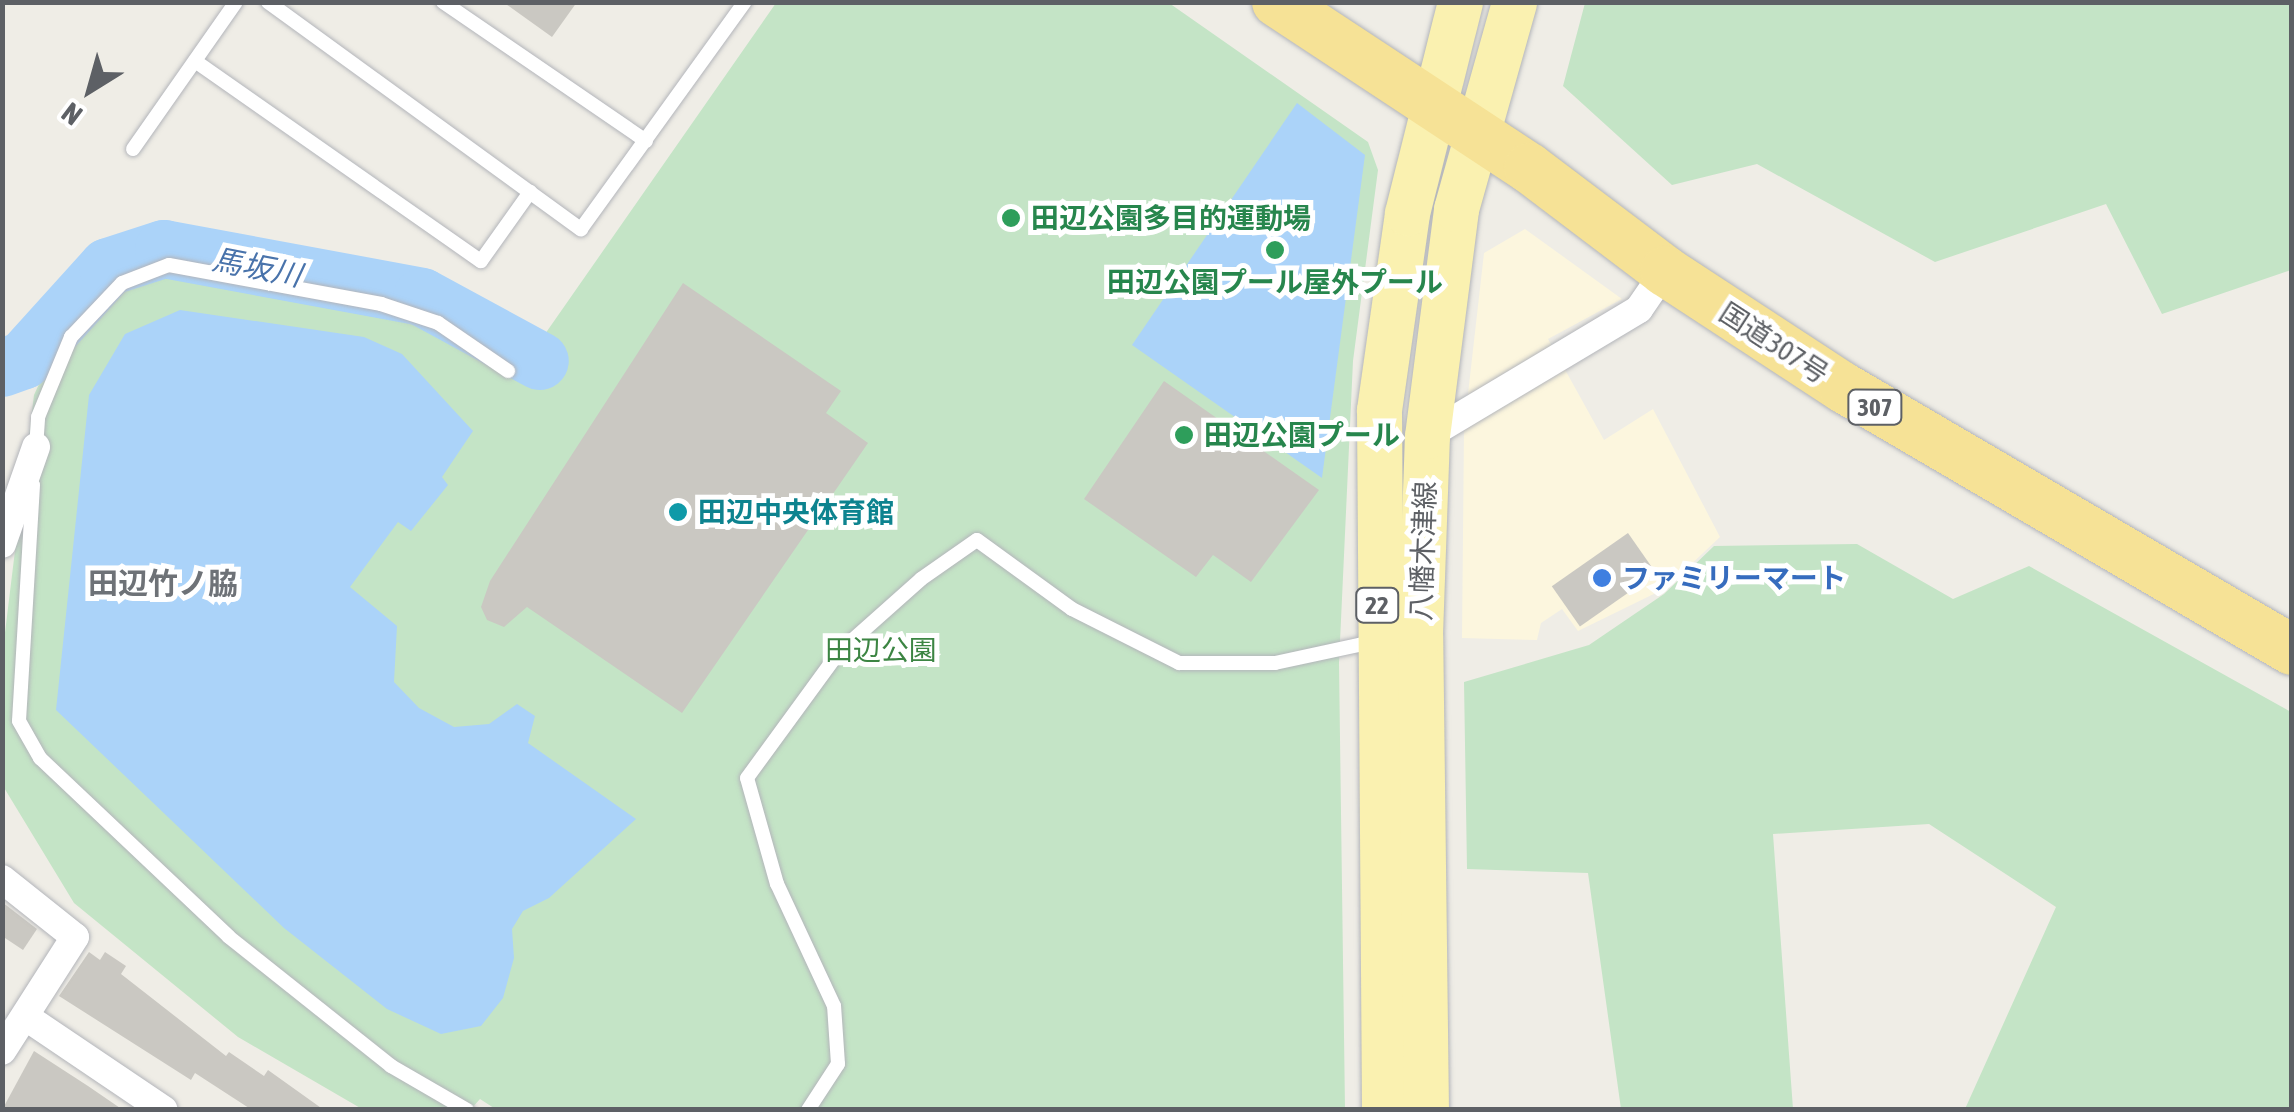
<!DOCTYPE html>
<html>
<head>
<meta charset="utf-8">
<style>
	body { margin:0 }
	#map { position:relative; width:2294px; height:1112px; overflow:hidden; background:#efede6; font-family:"Asap Condensed","Noto Sans JP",sans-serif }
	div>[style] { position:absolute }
	.commercial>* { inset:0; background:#fcf6de }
	.green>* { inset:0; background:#c4e4c6 }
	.water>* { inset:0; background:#abd3f9 }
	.river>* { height:58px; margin:-29px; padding:0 29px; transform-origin:29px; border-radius:29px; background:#abd3f9 }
	.building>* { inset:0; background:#cac8c2; transform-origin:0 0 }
	.roads { filter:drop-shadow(0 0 2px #b3b5ba) drop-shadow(0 0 2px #b3b5ba) }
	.lane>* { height:14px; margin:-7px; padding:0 7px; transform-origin:7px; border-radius:7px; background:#fff }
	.street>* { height:28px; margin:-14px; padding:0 14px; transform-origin:14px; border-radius:14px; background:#fff }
	.primary>* { height:45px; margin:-22.5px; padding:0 22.5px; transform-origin:22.5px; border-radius:22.5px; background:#faf1b0 }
	.highway>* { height:50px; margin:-25px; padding:0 25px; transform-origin:25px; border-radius:25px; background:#f6e296 }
	.dots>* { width:28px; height:28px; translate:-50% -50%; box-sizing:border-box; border:5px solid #fff; border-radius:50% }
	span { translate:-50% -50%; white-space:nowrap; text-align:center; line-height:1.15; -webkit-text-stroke:10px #fff; paint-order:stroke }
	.shield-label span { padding:2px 8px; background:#fff; border:2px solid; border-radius:8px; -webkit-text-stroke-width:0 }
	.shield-label { font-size:25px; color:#5d6065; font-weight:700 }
	.leisure-label { font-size:28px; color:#27864d; font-weight:700 }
	.left { translate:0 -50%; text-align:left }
	.street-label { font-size:28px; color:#5d6065 }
	.culture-label { font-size:28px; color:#0d838f; font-weight:700 }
	.shop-label { font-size:28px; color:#366cbe; font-weight:700 }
	.park-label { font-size:28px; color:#3c8543 }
	.water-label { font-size:30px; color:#4973ab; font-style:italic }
	.neighbourhood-label { font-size:30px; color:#6e7277; font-weight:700 }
	.frame { position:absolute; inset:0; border:5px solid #5d6065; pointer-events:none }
	.north { position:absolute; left:40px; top:40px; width:100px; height:100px; -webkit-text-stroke:8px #fff; paint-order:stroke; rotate:217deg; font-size:28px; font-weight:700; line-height:40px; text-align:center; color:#5d6065 }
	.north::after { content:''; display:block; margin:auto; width:35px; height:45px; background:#5d6065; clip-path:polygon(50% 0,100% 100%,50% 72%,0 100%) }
</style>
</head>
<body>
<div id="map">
	<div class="commercial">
		<i style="clip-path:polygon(1525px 229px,1622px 299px,1548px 339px,1604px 440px,1653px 409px,1720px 537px,1666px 588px,1578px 631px,1562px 609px,1541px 623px,1537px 640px,1462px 638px,1464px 429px,1484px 253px)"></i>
	</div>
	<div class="green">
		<i style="clip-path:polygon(776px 3px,1169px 3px,1368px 142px,1378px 170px,1353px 361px,1339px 663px,1345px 1109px,497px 1110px,480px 1099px,471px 1109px,362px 1109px,238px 1037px,74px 903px,3px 786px,3px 649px,34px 395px,65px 328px,115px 276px,170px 258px,371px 294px,441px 316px,522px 367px)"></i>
		<i style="clip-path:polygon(1585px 3px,2291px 3px,2291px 270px,2162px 314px,2106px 204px,1935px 262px,1757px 164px,1672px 185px,1563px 86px)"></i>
		<i style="clip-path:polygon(1857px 544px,1953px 599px,2029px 566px,2291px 712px,2291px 1109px,1965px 1109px,2056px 907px,1929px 824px,1773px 834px,1793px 1109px,1621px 1109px,1588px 873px,1467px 869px,1464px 682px,1589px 645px,1664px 594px,1714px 546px)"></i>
	</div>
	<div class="water">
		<i style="clip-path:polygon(1297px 103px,1365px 155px,1322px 478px,1132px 345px)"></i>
		<i style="clip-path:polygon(180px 310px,364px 337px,402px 354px,473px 431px,442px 477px,448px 485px,411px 531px,398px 522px,350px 587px,397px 626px,394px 682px,419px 708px,454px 727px,489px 724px,517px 704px,535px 716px,528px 743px,636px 819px,549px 898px,523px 911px,512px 929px,514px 958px,503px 998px,481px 1026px,441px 1034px,387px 1009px,284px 928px,56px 710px,89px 395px,125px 334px)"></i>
	</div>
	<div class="river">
		<i style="left:2px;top:368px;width:23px;rotate:-20deg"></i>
		<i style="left:24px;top:360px;width:125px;rotate:-47.9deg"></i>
		<i style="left:108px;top:267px;width:59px;rotate:-17.8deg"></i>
		<i style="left:164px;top:249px;width:262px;rotate:10.5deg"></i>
		<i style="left:422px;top:297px;width:134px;rotate:28.5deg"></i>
	</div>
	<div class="building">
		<i style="clip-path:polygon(503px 2px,577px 2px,552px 37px)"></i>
		<i style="clip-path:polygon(683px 283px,841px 391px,826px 413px,868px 443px,682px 713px,527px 607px,504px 627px,487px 620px,481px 607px,490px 581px)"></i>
		<i style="clip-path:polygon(1164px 381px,1319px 490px,1251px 582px,1213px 555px,1196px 577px,1084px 499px)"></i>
		<i style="left:1628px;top:533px;width:49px;height:93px;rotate:55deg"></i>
		<i style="clip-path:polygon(2px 902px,37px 929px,23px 950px,2px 936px)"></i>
		<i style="clip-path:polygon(89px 952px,100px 960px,105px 952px,126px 966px,121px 974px,226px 1056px,229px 1052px,264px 1076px,268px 1070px,324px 1110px,252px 1110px,195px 1073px,191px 1080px,59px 996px)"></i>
		<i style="clip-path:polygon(34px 1051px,88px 1086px,123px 1110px,2px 1110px)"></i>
	</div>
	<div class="roads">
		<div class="lane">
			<i style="left:268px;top:2px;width:387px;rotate:36deg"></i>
			<i style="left:581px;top:229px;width:280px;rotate:-54.2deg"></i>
			<i style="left:443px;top:2px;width:246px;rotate:34.4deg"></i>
			<i style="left:195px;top:61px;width:349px;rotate:35deg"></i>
			<i style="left:481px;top:261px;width:85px;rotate:-54.6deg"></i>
			<i style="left:133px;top:149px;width:179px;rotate:-55deg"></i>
			<i style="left:36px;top:448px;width:31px;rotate:-86deg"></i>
			<i style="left:38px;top:417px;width:87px;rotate:-67.6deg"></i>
			<i style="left:71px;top:337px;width:74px;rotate:-46.6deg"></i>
			<i style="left:122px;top:283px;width:50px;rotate:-21deg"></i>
			<i style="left:169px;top:265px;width:216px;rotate:10.4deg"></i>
			<i style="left:381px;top:304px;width:60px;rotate:18.4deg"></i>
			<i style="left:438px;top:323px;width:85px;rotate:34.4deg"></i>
			<i style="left:33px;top:485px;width:236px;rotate:93.4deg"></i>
			<i style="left:19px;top:721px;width:43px;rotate:60.4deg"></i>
			<i style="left:40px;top:758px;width:260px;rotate:43.4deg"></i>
			<i style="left:229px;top:937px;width:207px;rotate:38.5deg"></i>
			<i style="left:391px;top:1066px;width:88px;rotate:30.1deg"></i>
			<i style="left:808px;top:1110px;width:55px;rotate:-56.9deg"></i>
			<i style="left:838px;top:1064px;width:58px;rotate:-93.9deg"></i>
			<i style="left:834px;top:1006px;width:135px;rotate:-115deg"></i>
			<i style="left:777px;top:884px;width:110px;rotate:-105.8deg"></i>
			<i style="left:747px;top:778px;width:155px;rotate:-53.9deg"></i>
			<i style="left:838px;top:653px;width:111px;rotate:-41.7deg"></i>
			<i style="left:921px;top:579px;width:68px;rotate:-34.9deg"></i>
			<i style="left:977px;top:540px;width:117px;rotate:36deg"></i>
			<i style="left:1072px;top:609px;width:120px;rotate:26.8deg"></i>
			<i style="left:1179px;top:663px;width:96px"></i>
			<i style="left:1275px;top:663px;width:99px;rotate:-12.2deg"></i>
		</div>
		<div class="street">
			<i style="left:1427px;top:436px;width:247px;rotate:-30.9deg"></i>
			<i style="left:1639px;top:309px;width:46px;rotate:-55.6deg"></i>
			<i style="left:2px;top:544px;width:103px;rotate:-70.7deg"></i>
			<i style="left:2px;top:879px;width:93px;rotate:38.5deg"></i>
			<i style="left:75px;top:937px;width:135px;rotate:122.6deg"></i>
			<i style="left:26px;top:1017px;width:166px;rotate:34deg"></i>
		</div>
		<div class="primary">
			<i style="left:1384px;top:1110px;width:700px;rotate:-90.41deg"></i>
			<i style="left:1379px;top:410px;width:199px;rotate:-81.9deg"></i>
			<i style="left:1407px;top:213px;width:218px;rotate:-75.9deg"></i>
			<i style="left:1426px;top:1110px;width:475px;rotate:-90.7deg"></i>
			<i style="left:1420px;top:635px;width:199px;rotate:-88deg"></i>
			<i style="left:1427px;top:436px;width:229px;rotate:-82.7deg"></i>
			<i style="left:1456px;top:209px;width:215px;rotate:-74.3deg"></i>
		</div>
		<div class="highway">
			<i style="left:1277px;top:2px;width:302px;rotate:33.4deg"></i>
			<i style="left:1529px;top:168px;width:171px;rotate:37.1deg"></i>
			<i style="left:1665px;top:271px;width:214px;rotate:33.2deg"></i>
			<i style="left:1844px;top:388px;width:519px;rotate:30.32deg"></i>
		</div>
	</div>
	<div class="dots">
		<i style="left:1011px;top:218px;background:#2e9e5b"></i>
		<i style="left:1275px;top:250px;background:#2e9e5b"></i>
		<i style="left:1184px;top:435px;background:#2e9e5b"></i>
		<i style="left:678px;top:512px;background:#0f9aa8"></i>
		<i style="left:1602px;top:578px;background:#3f7fe0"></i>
	</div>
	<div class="shield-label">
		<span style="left:1875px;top:407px">307</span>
		<span style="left:1377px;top:605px">22</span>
	</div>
	<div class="leisure-label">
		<span class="left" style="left:1031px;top:218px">田辺公園多目的運動場</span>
		<span style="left:1275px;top:282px">田辺公園プール屋外プール</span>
		<span class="left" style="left:1204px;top:435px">田辺公園プール</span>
	</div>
	<div class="street-label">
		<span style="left:1774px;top:343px;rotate:33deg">国道307号</span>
		<span style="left:1423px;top:551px;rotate:-88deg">八幡木津線</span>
	</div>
	<div class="culture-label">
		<span class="left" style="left:698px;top:512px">田辺中央体育館</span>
	</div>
	<div class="shop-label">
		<span class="left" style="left:1622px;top:578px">ファミリーマート</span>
	</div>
	<div class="park-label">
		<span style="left:881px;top:650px">田辺公園</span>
	</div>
	<div class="water-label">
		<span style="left:257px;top:267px;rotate:11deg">馬坂川</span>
	</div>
	<div class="neighbourhood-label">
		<span style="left:163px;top:583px">田辺竹ノ脇</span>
	</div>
	<div class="frame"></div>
	<div class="north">N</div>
</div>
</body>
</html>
